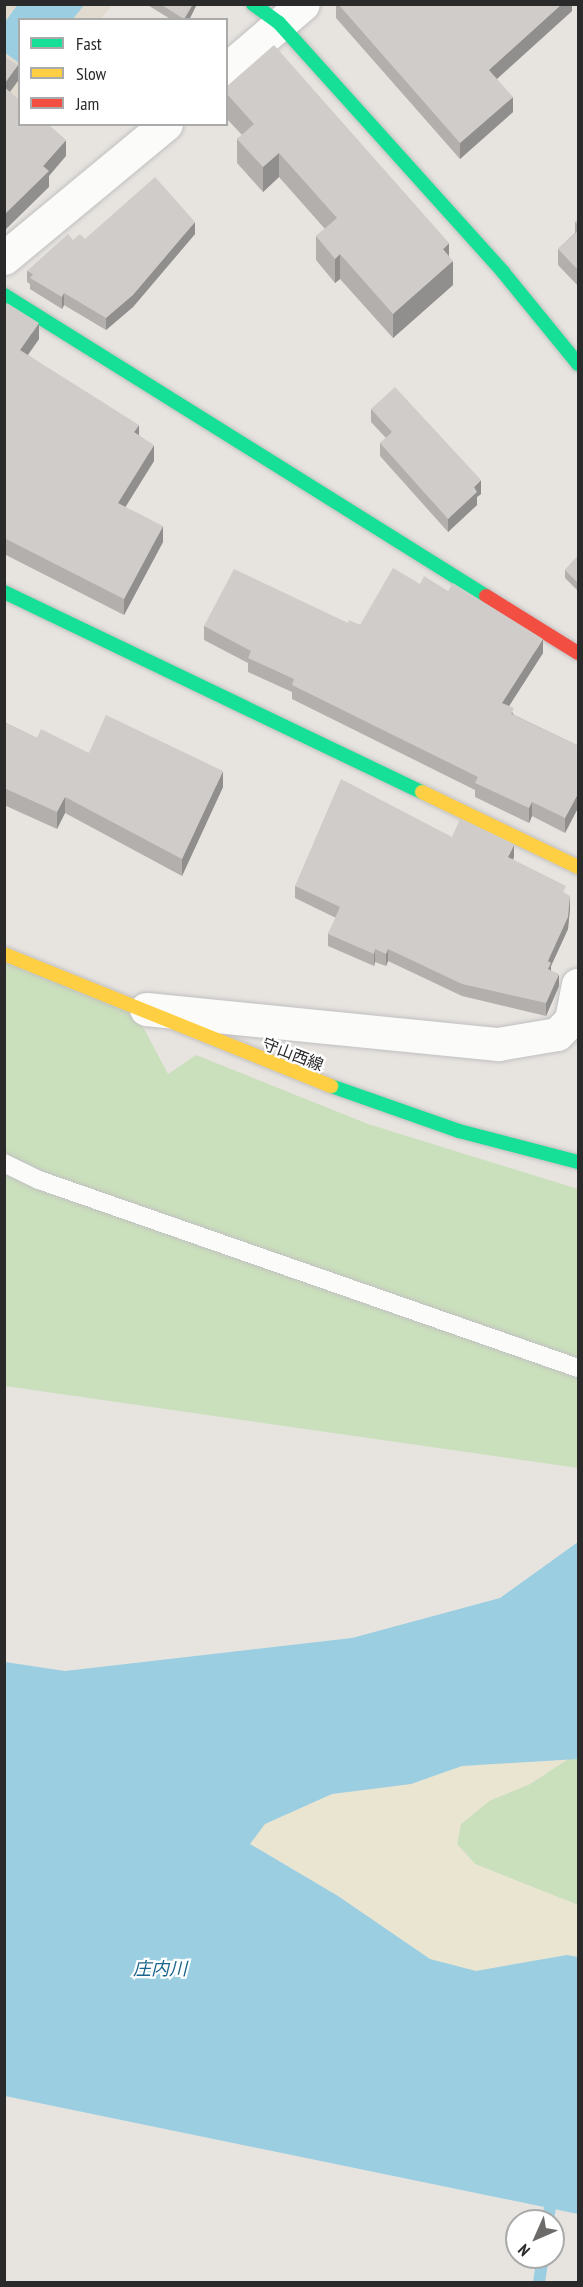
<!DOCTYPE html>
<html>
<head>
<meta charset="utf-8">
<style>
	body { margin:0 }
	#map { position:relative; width:583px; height:2287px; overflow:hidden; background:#e7e4e0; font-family:"PT Sans Narrow","Noto Sans JP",sans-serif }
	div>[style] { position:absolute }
	.education>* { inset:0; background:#e1dbcf }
	.green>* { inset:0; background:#cadfbc }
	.sand>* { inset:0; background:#eae5d0 }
	.water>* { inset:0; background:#9bcee1 }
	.stream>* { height:12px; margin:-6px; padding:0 6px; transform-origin:6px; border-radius:6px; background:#9bcee1 }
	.roads { filter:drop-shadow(0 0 2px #c1c0c0) drop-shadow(0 0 2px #c1c0c0) }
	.lane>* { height:18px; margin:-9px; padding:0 9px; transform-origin:9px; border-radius:9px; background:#fbfbfa }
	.street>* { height:33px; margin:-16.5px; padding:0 16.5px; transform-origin:16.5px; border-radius:16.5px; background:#fbfbfa }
	.fast>* { height:14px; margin:-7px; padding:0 7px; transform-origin:7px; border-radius:7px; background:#16e098 }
	.slow>* { height:14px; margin:-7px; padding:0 7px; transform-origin:7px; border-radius:7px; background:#ffcf43 }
	.jam>* { height:14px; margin:-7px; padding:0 7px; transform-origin:7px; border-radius:7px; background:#f24e42 }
	.wall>* { inset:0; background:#b2afad }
	.shaded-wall>* { inset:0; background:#918f8d }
	.building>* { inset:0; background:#cfccc9 }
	span { translate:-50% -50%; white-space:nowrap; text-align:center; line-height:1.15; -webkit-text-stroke:4.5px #fff; paint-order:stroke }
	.street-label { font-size:16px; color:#2a2a2a }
	.water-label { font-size:18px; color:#1b648c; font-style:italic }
	.frame { position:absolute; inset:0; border:6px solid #2a2a2a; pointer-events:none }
	.legend { position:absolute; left:18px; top:18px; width:210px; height:108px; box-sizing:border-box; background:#fff; border:2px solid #aaa; margin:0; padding:8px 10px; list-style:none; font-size:18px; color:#2a2a2a }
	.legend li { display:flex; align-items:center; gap:12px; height:30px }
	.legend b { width:30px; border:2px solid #aaa }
	.north { position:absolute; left:505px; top:2209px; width:60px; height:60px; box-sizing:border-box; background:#fff; border:2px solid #aaa; border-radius:50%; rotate:225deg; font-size:16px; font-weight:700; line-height:24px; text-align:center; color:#2a2a2a }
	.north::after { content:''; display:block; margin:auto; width:21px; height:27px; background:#6c6b6a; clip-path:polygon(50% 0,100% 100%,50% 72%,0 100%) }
</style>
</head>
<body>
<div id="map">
	<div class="education">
		<i style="clip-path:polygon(5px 5px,112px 5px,101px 19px,20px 20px,19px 108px,5px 99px)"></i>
	</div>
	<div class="green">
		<i style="clip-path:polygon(5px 954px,133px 1008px,168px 1074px,196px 1055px,368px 1124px,578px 1189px,578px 1468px,5px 1386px)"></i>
		<i style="clip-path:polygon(568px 1759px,578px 1759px,578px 1905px,475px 1864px,457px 1844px,461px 1824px,489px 1801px,530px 1784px)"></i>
	</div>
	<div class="sand">
		<i style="clip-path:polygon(568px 1759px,530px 1784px,489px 1801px,461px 1824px,457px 1844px,475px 1864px,578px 1905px,578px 1957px,567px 1955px,476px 1971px,430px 1959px,338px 1896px,250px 1844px,264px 1824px,332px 1794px,411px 1784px,462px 1766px)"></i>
	</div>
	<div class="water">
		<i style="clip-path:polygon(18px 4px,84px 4px,84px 5px,73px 19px,20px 20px,19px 63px,4px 52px,5px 22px)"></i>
		<i style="clip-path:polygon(578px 1542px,578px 1759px,462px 1766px,411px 1784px,332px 1794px,265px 1824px,250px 1844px,338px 1896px,430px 1959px,476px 1971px,567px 1955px,578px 1957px,578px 2214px,5px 2096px,5px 1662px,65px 1671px,352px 1638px,500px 1598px)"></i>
	</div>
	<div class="stream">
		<i style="left:548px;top:2221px;width:29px;rotate:-82deg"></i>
		<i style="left:539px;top:2282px;width:25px;rotate:-81deg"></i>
	</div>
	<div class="roads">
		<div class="lane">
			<i style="left:4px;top:1163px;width:39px;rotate:26deg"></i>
			<i style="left:39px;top:1180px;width:571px;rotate:19.23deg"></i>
		</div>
		<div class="street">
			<i style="left:226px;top:70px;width:101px;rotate:-40.6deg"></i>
			<i style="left:4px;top:258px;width:210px;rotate:-39.6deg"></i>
			<i style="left:146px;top:1009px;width:354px;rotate:5.7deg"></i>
			<i style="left:498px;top:1044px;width:60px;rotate:-9.6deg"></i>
			<i style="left:557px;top:1034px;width:20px;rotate:-45deg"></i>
			<i style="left:571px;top:1020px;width:36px;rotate:-79deg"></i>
		</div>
		<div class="fast">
			<i style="left:253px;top:4px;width:32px;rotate:36deg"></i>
			<i style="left:279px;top:23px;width:335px;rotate:48deg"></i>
			<i style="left:503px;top:272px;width:119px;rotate:50.8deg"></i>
			<i style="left:4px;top:295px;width:568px;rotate:31.98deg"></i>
			<i style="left:4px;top:592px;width:463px;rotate:25.6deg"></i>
			<i style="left:331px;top:1086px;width:136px;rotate:19.4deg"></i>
			<i style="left:459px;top:1131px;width:123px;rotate:14.6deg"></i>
		</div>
		<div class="slow">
			<i style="left:422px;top:792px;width:173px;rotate:25.7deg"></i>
			<i style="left:4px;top:954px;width:353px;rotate:22deg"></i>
		</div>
		<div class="jam">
			<i style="left:486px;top:596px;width:108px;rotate:31.8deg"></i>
		</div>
	</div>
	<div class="wall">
		<i style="clip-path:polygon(146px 4px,197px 4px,189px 20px,172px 20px)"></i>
		<i style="clip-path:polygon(336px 4px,572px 4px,572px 11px,497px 79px,513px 112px,460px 159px,336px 18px)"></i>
		<i style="clip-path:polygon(226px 87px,449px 256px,453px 285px,393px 338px,340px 279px,335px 283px,316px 260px,316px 236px,325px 229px,279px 177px,263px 192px,237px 163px,237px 139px,242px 135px,226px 118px)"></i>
		<i style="clip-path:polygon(579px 219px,579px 287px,558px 265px,558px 249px,575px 233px,575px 222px)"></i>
		<i style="clip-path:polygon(195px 234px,133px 307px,106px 330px,64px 305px,62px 309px,30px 289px,30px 284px,27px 282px,27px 271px,73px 240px)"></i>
		<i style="clip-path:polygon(4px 306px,39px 339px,28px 355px,139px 435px,154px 461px,125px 507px,163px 542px,124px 615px,4px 554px)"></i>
		<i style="clip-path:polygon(371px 409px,481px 494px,477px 497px,477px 505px,448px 532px,380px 456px,380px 443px,386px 438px,371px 422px)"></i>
		<i style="clip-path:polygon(579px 555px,579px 592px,565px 578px,565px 570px)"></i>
		<i style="clip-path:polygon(348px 623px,543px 653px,509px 706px,514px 715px,579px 746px,579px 806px,565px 833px,532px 816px,529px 823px,475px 797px,475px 790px,292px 699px,292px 692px,248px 672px,248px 663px,204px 640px,204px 626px)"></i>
		<i style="clip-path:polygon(4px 722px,37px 738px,89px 753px,223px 787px,182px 876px,65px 813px,57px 829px,4px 805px)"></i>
		<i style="clip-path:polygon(452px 837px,514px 857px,513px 860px,566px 894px,570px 908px,568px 929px,551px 966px,551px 970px,559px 986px,546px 1016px,462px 996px,388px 961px,386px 966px,375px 962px,374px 966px,328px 946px,328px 934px,336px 918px,295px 898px,295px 886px)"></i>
	</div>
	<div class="shaded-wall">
		<i style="clip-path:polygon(193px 4px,197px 4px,189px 20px,184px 20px)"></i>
		<i style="clip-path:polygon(562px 4px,572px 4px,572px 11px,489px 86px,489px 70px)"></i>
		<i style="clip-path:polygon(18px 65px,18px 81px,4px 100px,4px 84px)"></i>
		<i style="clip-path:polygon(513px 97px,513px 112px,460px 159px,460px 143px)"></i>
		<i style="clip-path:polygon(66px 140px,66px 156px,49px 176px,49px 187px,4px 231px,4px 215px,43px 166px)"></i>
		<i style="clip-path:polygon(279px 153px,279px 177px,263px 192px,263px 167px)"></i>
		<i style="clip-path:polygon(195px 222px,195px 234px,133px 307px,106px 330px,106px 318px)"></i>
		<i style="clip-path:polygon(449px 243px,449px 264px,453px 261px,453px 285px,393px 338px,393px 314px,443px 249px)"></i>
		<i style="clip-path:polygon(340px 254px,340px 279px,335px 283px,335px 259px)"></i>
		<i style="clip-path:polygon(64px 293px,64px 305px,62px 309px,62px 297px)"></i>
		<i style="clip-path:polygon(39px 323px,39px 339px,20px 366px,20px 350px)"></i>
		<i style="clip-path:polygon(139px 425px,139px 441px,134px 432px)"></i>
		<i style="clip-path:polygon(154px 445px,154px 461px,118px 519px,118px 503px)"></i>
		<i style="clip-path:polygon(481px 480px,481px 494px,477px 497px,477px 505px,448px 532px,448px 519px,474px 487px)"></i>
		<i style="clip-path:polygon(163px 526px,163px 542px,124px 615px,124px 599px)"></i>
		<i style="clip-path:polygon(543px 639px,543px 653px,502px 717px,502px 703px)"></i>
		<i style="clip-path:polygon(223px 771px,223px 787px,182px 876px,182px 859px)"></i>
		<i style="clip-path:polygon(579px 792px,579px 806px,565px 833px,565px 818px)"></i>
		<i style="clip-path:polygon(65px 797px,65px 813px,57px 829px,57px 812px)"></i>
		<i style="clip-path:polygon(532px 802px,532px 816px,529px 823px,529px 808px)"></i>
		<i style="clip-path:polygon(514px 845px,514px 857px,508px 870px,508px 857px)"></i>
		<i style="clip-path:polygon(570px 896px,570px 908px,568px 929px,551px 966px,551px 975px,548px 974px,548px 961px)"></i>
		<i style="clip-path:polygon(375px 949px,375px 962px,374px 966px,374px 954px)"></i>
		<i style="clip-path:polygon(388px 949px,388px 961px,386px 966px,386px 954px)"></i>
		<i style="clip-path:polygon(559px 974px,559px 986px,546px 1016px,546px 1003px)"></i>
	</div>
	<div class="building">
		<i style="clip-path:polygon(160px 4px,193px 4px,184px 19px)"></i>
		<i style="clip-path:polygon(338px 4px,562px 4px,489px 70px,513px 97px,460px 143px)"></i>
		<i style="clip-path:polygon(274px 45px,449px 243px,443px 249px,453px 261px,393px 314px,340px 254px,335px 259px,316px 236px,337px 218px,279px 153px,263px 167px,237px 139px,254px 124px,226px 93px,226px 87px)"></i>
		<i style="clip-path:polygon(4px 56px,18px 65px,4px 84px)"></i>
		<i style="clip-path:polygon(4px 87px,20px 100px,20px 124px,48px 124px,66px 140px,43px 166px,49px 171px,4px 215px)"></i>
		<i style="clip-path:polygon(155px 177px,195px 222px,133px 295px,106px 318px,64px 293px,62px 297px,30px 278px,33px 274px,27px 271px,68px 234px,73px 240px,80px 234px,85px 239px)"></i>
		<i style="clip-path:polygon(579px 219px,579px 226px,575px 222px)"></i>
		<i style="clip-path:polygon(579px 230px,579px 271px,558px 249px)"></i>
		<i style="clip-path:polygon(7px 303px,39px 323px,20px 350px,139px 425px,134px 432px,154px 445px,118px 503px,163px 526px,124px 599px,4px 538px,4px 306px)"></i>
		<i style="clip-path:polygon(395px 387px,481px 480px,474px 487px,477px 492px,448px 519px,380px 443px,392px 432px,371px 409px)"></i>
		<i style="clip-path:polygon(579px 555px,579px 584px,565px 570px)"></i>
		<i style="clip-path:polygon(393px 568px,420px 584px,424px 576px,448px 591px,453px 583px,543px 639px,502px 703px,514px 708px,511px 714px,579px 746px,579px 792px,565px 818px,532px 802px,529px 808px,475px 783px,478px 777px,292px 685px,294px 679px,248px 658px,251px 651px,204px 626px,234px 569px,348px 623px,349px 620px,360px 625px)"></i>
		<i style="clip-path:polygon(106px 715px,223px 771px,182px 859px,65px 797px,57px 812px,4px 788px,4px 722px,37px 738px,41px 729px,89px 753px)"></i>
		<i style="clip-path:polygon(341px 779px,452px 837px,460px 819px,514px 845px,508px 857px,566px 886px,563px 892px,570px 896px,568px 917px,548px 961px,551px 963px,548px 969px,559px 974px,546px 1003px,462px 984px,388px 949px,386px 954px,375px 949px,374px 954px,328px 934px,340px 907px,295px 886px)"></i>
	</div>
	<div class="street-label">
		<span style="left:293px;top:1054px;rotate:21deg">守山西線</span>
	</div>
	<div class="water-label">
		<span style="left:160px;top:1969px">庄内川</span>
	</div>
	<div class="frame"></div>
	<ul class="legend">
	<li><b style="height:8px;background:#16e098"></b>Fast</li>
	<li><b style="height:8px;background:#ffcf43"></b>Slow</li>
	<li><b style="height:8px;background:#f24e42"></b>Jam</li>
	</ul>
	<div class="north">N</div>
</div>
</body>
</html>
